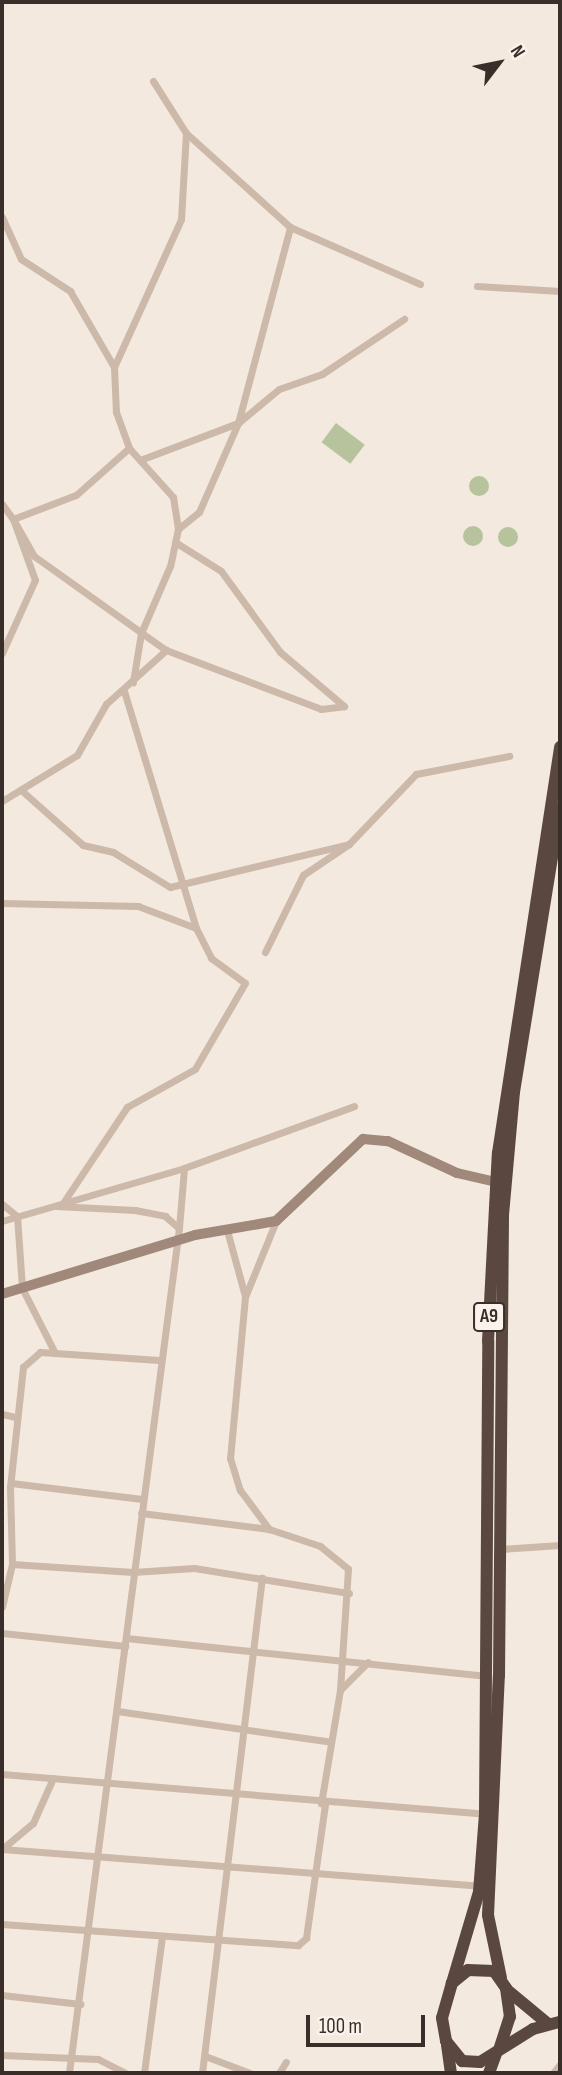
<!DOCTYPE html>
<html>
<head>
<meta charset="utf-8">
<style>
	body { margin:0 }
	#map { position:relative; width:562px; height:2075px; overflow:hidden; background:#f3e9de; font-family:"Sofia Sans Condensed",sans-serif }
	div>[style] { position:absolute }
	.green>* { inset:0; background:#b6c39d; transform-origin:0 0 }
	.round { border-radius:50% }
	.street>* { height:7px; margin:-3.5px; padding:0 3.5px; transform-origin:3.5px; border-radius:3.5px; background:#ccb9a9 }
	.secondary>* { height:10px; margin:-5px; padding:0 5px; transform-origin:5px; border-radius:5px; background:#a0887a }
	.highway>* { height:12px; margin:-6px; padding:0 6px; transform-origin:6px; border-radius:6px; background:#5a4840 }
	span { translate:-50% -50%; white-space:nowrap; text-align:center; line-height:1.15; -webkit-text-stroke:5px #fbf3eb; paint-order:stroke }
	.shield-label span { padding:2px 5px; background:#fbf3eb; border:2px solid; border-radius:5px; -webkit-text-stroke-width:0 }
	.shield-label { font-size:19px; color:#392e29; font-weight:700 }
	.frame { position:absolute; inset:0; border:4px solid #392e29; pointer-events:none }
	.north { position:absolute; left:464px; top:28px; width:70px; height:70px; -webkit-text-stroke:5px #fbf3eb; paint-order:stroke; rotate:58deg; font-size:19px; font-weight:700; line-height:28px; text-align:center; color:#392e29 }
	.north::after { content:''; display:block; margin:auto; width:24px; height:32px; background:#392e29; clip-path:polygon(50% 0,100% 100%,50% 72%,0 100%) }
	.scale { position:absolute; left:306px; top:2015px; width:119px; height:32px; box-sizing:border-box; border:4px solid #392e29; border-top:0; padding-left:9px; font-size:21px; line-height:24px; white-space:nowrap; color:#392e29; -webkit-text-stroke:5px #fbf3eb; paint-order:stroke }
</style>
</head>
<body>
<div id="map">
	<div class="green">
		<i style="left:336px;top:423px;width:36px;height:24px;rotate:37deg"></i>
		<i class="round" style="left:469px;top:476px;width:20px;height:20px"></i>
		<i class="round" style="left:463px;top:526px;width:20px;height:20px"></i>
		<i class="round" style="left:498px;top:527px;width:20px;height:20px"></i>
	</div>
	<div class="street">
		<i style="left:153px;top:81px;width:62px;rotate:57.6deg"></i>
		<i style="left:186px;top:133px;width:140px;rotate:42.1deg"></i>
		<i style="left:290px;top:227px;width:142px;rotate:23.7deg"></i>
		<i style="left:2px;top:217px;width:46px;rotate:65.7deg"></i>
		<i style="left:21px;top:259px;width:59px;rotate:33.1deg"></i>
		<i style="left:70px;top:291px;width:88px;rotate:59.9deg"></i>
		<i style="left:114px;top:367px;width:45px;rotate:87.5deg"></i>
		<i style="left:116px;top:412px;width:38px;rotate:70deg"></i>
		<i style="left:129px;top:448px;width:66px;rotate:48.1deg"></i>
		<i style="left:173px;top:497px;width:32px;rotate:81deg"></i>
		<i style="left:178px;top:529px;width:38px;rotate:102deg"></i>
		<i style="left:170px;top:566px;width:73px;rotate:113.4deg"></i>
		<i style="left:141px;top:633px;width:50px;rotate:99.3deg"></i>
		<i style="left:477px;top:286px;width:83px;rotate:3.4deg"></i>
		<i style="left:114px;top:367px;width:162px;rotate:-65.6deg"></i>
		<i style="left:181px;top:219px;width:86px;rotate:-86.7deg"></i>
		<i style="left:140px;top:460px;width:105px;rotate:-20.7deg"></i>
		<i style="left:238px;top:423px;width:53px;rotate:-39.7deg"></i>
		<i style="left:279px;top:389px;width:46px;rotate:-19.2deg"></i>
		<i style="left:322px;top:374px;width:99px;rotate:-33.9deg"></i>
		<i style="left:2px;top:504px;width:19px;rotate:54deg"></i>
		<i style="left:13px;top:519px;width:67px;rotate:-20.9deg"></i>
		<i style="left:76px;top:495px;width:71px;rotate:-41.6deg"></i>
		<i style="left:178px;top:529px;width:27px;rotate:-39deg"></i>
		<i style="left:199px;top:512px;width:97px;rotate:-66.3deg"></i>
		<i style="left:238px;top:423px;width:203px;rotate:-75.1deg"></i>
		<i style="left:175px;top:542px;width:54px;rotate:32.2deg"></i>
		<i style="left:221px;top:571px;width:100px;rotate:53.9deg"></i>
		<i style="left:280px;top:652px;width:84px;rotate:40.2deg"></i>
		<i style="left:2px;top:653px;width:80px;rotate:-65.7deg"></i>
		<i style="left:35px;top:580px;width:65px;rotate:-109.8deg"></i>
		<i style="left:13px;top:519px;width:43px;rotate:60.4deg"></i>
		<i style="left:34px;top:556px;width:162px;rotate:35.5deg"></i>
		<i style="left:124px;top:691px;width:248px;rotate:73.1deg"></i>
		<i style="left:21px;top:790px;width:83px;rotate:41.6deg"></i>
		<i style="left:83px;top:845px;width:31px;rotate:13deg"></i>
		<i style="left:113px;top:852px;width:67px;rotate:31.6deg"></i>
		<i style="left:170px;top:887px;width:184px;rotate:-13.5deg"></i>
		<i style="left:2px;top:801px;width:88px;rotate:-31.5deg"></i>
		<i style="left:77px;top:755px;width:59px;rotate:-60.4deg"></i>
		<i style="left:106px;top:704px;width:81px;rotate:-42deg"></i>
		<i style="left:166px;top:650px;width:166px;rotate:20.8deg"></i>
		<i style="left:321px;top:709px;width:23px;rotate:-7deg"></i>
		<i style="left:2px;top:903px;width:136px;rotate:1.3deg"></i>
		<i style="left:138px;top:906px;width:62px;rotate:20.8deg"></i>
		<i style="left:196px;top:928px;width:34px;rotate:63deg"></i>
		<i style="left:211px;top:958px;width:42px;rotate:36.3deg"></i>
		<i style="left:245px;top:983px;width:99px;rotate:120.2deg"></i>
		<i style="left:195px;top:1069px;width:78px;rotate:150.8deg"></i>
		<i style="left:127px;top:1107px;width:115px;rotate:123.7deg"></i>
		<i style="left:265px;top:952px;width:86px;rotate:-63.7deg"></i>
		<i style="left:303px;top:875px;width:55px;rotate:-34deg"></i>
		<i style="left:349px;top:844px;width:97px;rotate:-46.3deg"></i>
		<i style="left:416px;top:774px;width:95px;rotate:-11deg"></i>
		<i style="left:2px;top:1204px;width:19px;rotate:39deg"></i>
		<i style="left:17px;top:1216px;width:72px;rotate:86deg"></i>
		<i style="left:22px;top:1288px;width:73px;rotate:63.1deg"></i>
		<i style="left:56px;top:1206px;width:79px;rotate:2.9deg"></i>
		<i style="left:135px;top:1210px;width:31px;rotate:11deg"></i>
		<i style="left:165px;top:1216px;width:18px;rotate:41deg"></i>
		<i style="left:179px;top:1228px;width:852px;rotate:97.42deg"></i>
		<i style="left:2px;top:1221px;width:190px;rotate:-16.2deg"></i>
		<i style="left:184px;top:1168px;width:181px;rotate:-20deg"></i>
		<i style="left:276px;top:1221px;width:82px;rotate:112.2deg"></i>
		<i style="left:245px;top:1297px;width:162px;rotate:95.3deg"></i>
		<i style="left:230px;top:1458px;width:34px;rotate:73deg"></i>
		<i style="left:240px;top:1490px;width:49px;rotate:53.4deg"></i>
		<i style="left:269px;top:1529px;width:54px;rotate:18.4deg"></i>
		<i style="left:320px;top:1546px;width:36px;rotate:39deg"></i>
		<i style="left:348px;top:1569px;width:121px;rotate:93.8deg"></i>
		<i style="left:340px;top:1690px;width:115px;rotate:99.5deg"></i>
		<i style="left:179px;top:1228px;width:60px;rotate:-85.2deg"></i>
		<i style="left:228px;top:1234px;width:64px;rotate:74.7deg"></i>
		<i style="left:2px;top:1414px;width:13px;rotate:13deg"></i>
		<i style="left:11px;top:1483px;width:132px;rotate:7deg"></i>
		<i style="left:141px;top:1513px;width:129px;rotate:7.1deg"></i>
		<i style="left:500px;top:1549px;width:60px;rotate:-3.8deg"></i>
		<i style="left:12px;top:1564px;width:121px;rotate:3.8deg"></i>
		<i style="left:133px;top:1572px;width:61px;rotate:-3.8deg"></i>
		<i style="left:194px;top:1568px;width:157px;rotate:9.2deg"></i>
		<i style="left:2px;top:1607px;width:44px;rotate:-76.9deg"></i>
		<i style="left:12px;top:1564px;width:77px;rotate:-91.5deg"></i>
		<i style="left:10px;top:1487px;width:121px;rotate:-83.8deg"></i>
		<i style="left:23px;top:1367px;width:23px;rotate:-41deg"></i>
		<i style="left:40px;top:1352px;width:119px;rotate:3.8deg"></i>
		<i style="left:2px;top:1633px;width:124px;rotate:6deg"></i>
		<i style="left:126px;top:1638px;width:363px;rotate:6deg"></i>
		<i style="left:341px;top:1689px;width:38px;rotate:-45deg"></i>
		<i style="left:117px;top:1711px;width:216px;rotate:8.2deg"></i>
		<i style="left:2px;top:1774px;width:485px;rotate:4.7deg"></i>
		<i style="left:2px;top:1849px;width:479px;rotate:4.4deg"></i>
		<i style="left:2px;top:1849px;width:40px;rotate:-40deg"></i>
		<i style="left:33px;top:1823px;width:49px;rotate:-66deg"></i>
		<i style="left:2px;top:1924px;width:297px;rotate:4.1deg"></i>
		<i style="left:298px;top:1945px;width:11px;rotate:-41deg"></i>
		<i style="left:306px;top:1938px;width:135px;rotate:-81.9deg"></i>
		<i style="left:2px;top:1995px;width:79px;rotate:6.6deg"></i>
		<i style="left:2px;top:2055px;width:96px;rotate:2.4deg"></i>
		<i style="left:98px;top:2059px;width:31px;rotate:27deg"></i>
		<i style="left:205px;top:2056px;width:48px;rotate:20.7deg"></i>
		<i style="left:144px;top:2073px;width:138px;rotate:-82.5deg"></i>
		<i style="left:202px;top:2073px;width:499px;rotate:-83.1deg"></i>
		<i style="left:279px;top:2073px;width:13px;rotate:-58deg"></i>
		<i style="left:553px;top:2073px;width:11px;rotate:-52deg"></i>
	</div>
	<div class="secondary">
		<i style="left:2px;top:1294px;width:202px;rotate:-17deg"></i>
		<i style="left:195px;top:1235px;width:82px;rotate:-9.8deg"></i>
		<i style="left:276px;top:1221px;width:120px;rotate:-43.3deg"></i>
		<i style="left:363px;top:1139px;width:25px;rotate:5deg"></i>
		<i style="left:388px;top:1141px;width:76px;rotate:24.9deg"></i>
		<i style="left:457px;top:1173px;width:40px;rotate:13deg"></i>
	</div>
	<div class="highway">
		<i style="left:501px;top:1978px;width:64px;rotate:-101.7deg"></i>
		<i style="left:488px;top:1915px;width:239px;rotate:-87.4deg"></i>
		<i style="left:499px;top:1676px;width:461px;rotate:-89.5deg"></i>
		<i style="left:503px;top:1215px;width:123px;rotate:-84.9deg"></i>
		<i style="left:514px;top:1092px;width:288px;rotate:-80.8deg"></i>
		<i style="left:452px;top:1983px;width:95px;rotate:-73.5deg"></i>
		<i style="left:479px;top:1892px;width:78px;rotate:-85.6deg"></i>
		<i style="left:485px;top:1814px;width:473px;rotate:-89.6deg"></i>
		<i style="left:488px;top:1341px;width:188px;rotate:-87deg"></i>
		<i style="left:498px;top:1153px;width:411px;rotate:-81.3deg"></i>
		<i style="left:507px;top:1990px;width:52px;rotate:39.5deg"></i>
		<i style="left:447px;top:2045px;width:28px;rotate:82deg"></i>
		<i style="left:499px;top:2050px;width:35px;rotate:-72deg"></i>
		<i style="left:510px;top:2017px;width:29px;rotate:-98deg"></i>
		<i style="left:506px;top:1988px;width:21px;rotate:-125deg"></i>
		<i style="left:494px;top:1971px;width:26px;rotate:-178deg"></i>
		<i style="left:468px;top:1970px;width:21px;rotate:141deg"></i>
		<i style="left:452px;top:1983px;width:36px;rotate:106deg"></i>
		<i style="left:442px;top:2018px;width:23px;rotate:80deg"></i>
		<i style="left:446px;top:2041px;width:26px;rotate:51deg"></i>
		<i style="left:462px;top:2061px;width:18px;rotate:3deg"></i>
		<i style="left:480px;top:2062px;width:62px;rotate:-31.9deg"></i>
		<i style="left:533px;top:2029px;width:28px;rotate:-15deg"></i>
		<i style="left:489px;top:2073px;width:20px;rotate:-70deg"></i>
	</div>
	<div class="shield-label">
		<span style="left:489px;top:1317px">A9</span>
	</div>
	<div class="frame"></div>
	<div class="north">N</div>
	<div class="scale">100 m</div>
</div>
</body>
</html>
